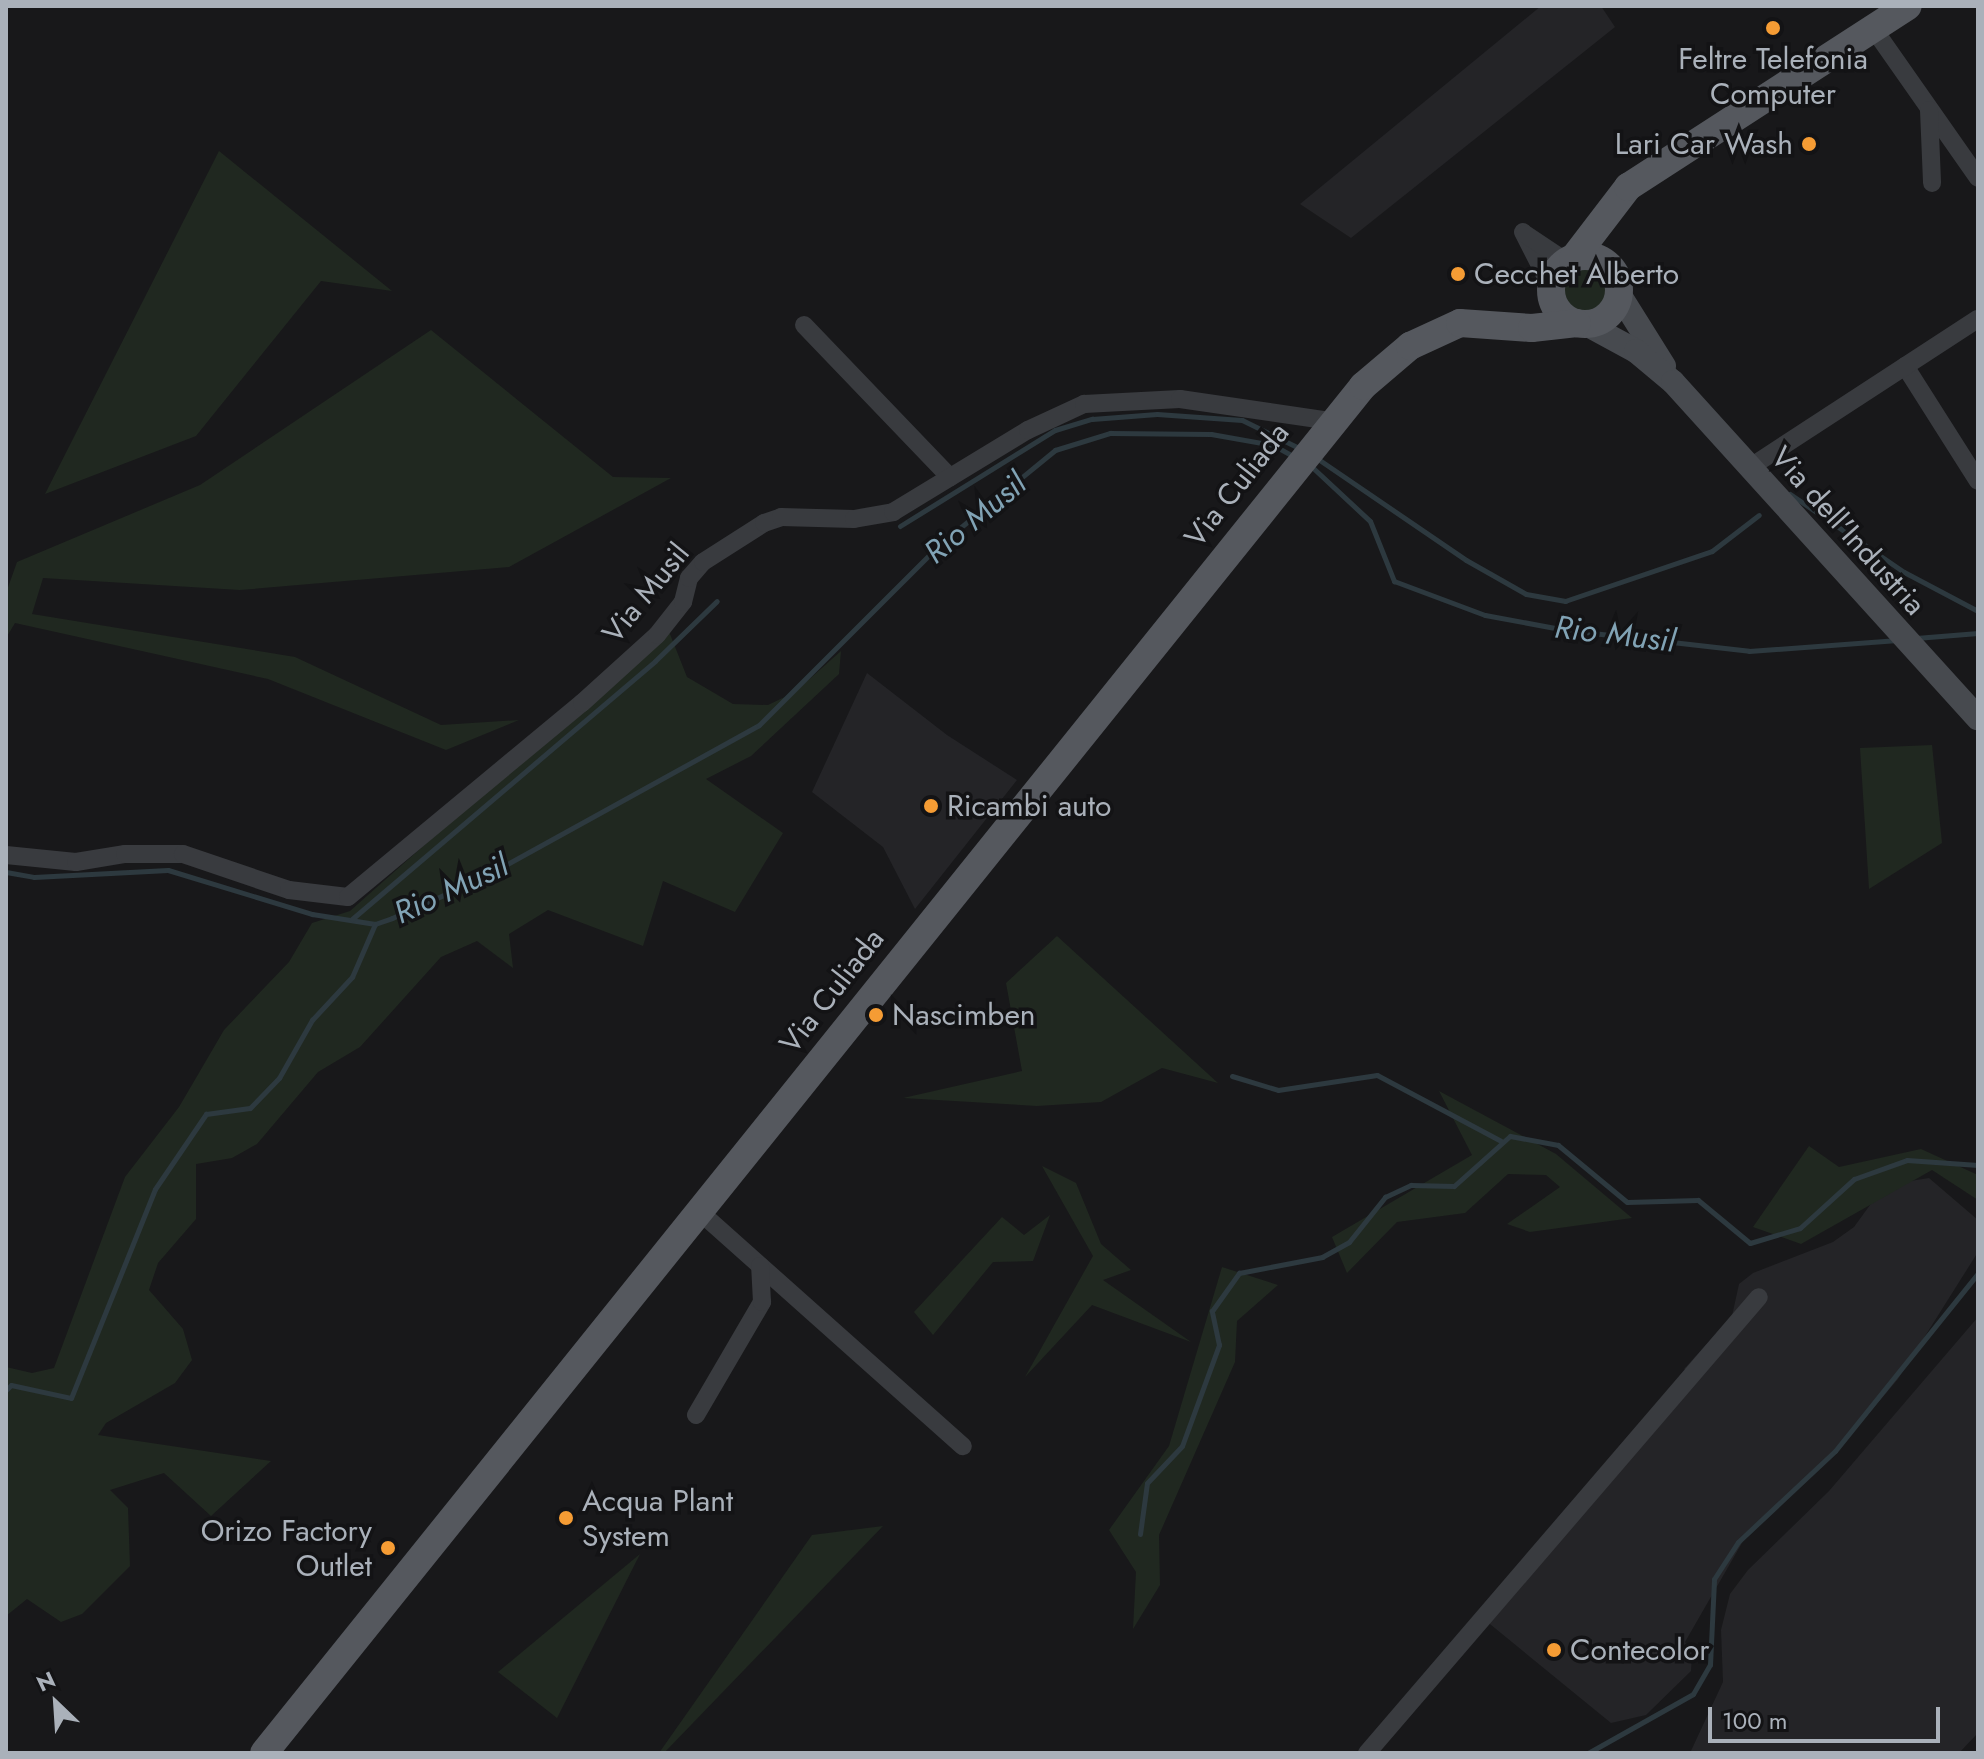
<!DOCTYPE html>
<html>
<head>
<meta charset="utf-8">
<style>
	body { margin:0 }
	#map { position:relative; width:1984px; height:1759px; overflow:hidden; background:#18181a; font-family:Jost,sans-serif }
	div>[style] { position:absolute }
	.built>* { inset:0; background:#242427 }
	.green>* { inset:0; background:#202820 }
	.round { border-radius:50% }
	.stream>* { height:5px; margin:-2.5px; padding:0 2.5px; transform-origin:2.5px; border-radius:2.5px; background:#2d393f }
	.street>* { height:18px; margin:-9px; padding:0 9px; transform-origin:9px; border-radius:9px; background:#393b3f }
	.secondary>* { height:24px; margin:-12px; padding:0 12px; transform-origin:12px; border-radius:12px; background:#474a4f }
	.primary>* { height:28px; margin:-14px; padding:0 14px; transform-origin:14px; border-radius:14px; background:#55585e }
	.primary>.ring { margin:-14px; padding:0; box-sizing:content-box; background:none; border:28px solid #55585e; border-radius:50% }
	.dots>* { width:22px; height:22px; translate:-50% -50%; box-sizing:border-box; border:4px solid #131315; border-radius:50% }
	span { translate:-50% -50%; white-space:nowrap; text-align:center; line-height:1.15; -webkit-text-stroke:7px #131315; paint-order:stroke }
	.poi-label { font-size:30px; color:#aab1ba }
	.right { translate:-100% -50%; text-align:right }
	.left { translate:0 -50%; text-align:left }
	.street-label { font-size:30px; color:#aab1ba }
	.water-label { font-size:32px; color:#81a3b5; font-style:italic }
	.frame { position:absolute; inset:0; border:8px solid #aab1ba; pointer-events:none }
	.north { position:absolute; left:16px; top:1663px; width:80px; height:80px; -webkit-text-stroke:6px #131315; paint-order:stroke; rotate:335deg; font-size:22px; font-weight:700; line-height:32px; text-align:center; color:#aab1ba }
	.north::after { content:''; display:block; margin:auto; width:28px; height:36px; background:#aab1ba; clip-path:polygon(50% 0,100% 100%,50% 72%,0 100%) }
	.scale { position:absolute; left:1708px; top:1707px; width:232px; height:36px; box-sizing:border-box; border:4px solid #aab1ba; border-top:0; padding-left:10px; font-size:24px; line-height:28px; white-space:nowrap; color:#aab1ba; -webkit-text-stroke:6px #131315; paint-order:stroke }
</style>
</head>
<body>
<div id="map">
	<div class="built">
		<i style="clip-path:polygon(1541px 6px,1601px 6px,1615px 27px,1351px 238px,1300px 204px)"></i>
		<i style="clip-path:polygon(867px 673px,947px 735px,1017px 780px,915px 909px,883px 847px,812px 792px)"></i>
		<i style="clip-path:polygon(1929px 1178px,1978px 1220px,1978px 1252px,1898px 1379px,1849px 1437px,1746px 1536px,1685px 1642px,1692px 1655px,1691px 1671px,1646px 1715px,1611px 1723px,1485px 1620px,1693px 1377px,1684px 1369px,1732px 1316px,1739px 1284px,1753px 1273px,1833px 1242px,1854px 1227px,1878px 1194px,1904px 1182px)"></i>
		<i style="clip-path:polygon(1978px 1317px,1978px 1733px,1959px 1753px,1690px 1753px,1723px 1682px,1721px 1630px,1730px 1594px,1748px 1570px,1829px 1491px)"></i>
	</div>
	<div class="green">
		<i style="clip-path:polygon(219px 151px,392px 291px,321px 281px,196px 436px,45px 494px)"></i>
		<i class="round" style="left:1554px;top:259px;width:62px;height:62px"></i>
		<i style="clip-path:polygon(431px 330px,613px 477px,671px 478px,509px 567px,240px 590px,43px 578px,32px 614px,295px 657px,441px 725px,519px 720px,446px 750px,268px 679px,15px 623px,6px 638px,6px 593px,17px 562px,200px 485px)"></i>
		<i style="clip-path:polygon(668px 629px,687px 677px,733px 704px,768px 705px,795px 692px,841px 651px,839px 674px,751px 756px,706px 779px,783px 833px,735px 912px,663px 881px,643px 946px,548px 910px,509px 934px,513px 968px,477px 941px,441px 957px,360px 1047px,318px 1072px,257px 1144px,232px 1158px,196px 1164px,196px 1219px,158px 1263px,149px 1290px,183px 1329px,192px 1360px,175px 1383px,106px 1423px,98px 1435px,271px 1461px,211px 1516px,164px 1473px,110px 1490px,128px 1508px,130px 1566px,82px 1614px,61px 1622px,27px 1599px,6px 1616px,6px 1367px,32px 1373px,54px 1368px,125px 1177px,179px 1107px,224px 1030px,289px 962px,312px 923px,350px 911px)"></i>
		<i style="clip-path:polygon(1932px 745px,1942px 843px,1869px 889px,1860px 748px)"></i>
		<i style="clip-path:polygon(1057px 936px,1218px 1083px,1162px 1068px,1101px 1102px,1037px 1106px,903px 1098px,1022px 1071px,1006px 983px)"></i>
		<i style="clip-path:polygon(1439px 1091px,1556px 1154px,1632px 1218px,1530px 1232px,1507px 1224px,1560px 1187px,1546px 1175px,1508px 1174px,1465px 1213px,1397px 1222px,1347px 1273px,1332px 1237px,1472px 1155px)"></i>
		<i style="clip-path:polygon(1809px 1146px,1839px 1167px,1921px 1149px,1978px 1175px,1978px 1200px,1932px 1170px,1801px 1244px,1753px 1227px)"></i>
		<i style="clip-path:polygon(1042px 1166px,1076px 1183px,1101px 1244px,1131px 1270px,1103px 1280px,1191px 1342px,1092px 1305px,1025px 1377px,1093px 1256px)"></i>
		<i style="clip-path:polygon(1050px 1215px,1033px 1261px,993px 1262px,933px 1335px,914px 1312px,1002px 1217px,1024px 1235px)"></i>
		<i style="clip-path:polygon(1222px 1267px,1278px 1285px,1237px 1321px,1235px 1362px,1159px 1535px,1160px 1585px,1133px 1629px,1136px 1572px,1109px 1530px,1169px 1446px)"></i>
		<i style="clip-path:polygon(883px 1526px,664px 1753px,659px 1753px,812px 1535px)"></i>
		<i style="clip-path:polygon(640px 1554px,557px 1718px,498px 1672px)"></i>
	</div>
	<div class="stream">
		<i style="left:1318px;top:459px;width:179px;rotate:34.3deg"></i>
		<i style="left:1466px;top:560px;width:69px;rotate:29.5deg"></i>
		<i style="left:1526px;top:594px;width:40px;rotate:10deg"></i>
		<i style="left:1565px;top:601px;width:155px;rotate:-18.8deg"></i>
		<i style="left:1712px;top:551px;width:59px;rotate:-37.5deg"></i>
		<i style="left:1312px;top:467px;width:79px;rotate:43deg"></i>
		<i style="left:1370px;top:521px;width:65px;rotate:68.2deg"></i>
		<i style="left:1394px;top:581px;width:97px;rotate:20.5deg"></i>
		<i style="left:1485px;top:615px;width:82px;rotate:10.5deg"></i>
		<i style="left:1566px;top:630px;width:184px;rotate:6.5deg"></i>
		<i style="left:1749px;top:651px;width:149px;rotate:-4.2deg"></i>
		<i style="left:1790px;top:494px;width:138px;rotate:34.4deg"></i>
		<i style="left:1904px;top:572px;width:84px;rotate:27.8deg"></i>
		<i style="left:900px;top:526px;width:182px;rotate:-31.8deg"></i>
		<i style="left:1055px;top:430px;width:39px;rotate:-17deg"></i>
		<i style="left:1092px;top:419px;width:65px;rotate:-4.4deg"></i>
		<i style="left:1157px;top:414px;width:85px;rotate:4deg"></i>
		<i style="left:1242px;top:420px;width:64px;rotate:26.2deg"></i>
		<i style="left:1916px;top:638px;width:62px;rotate:-4.6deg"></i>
		<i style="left:6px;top:872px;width:28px;rotate:10deg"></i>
		<i style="left:34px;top:877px;width:134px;rotate:-3deg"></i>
		<i style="left:168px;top:870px;width:151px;rotate:17deg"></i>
		<i style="left:312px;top:914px;width:64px;rotate:9deg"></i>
		<i style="left:375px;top:924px;width:18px;rotate:-19deg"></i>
		<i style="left:392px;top:918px;width:98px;rotate:-24deg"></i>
		<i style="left:482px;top:878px;width:316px;rotate:-28.9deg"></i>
		<i style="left:759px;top:725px;width:255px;rotate:-45deg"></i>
		<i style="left:939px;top:545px;width:150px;rotate:-39.3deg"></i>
		<i style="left:1055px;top:450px;width:58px;rotate:-17.2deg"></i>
		<i style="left:1110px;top:433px;width:101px;rotate:0.6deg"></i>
		<i style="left:1211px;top:434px;width:63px;rotate:10.1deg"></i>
		<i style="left:1273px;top:445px;width:23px;rotate:29deg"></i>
		<i style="left:352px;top:919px;width:398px;rotate:-40.4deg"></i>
		<i style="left:655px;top:661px;width:86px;rotate:-44.1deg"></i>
		<i style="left:1232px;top:1076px;width:48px;rotate:16.9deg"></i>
		<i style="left:1278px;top:1090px;width:100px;rotate:-8.6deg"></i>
		<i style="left:1377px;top:1075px;width:140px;rotate:28deg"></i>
		<i style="left:6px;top:1390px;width:7px;rotate:-45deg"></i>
		<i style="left:11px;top:1385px;width:61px;rotate:12.2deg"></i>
		<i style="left:71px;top:1398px;width:225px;rotate:-68.1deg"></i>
		<i style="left:155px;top:1189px;width:91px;rotate:-55.8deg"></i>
		<i style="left:206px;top:1114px;width:44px;rotate:-7.8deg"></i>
		<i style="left:250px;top:1108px;width:42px;rotate:-46deg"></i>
		<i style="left:279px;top:1078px;width:67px;rotate:-60.4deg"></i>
		<i style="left:312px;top:1020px;width:59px;rotate:-47.1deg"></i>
		<i style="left:352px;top:977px;width:58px;rotate:-66.5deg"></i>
		<i style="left:1140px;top:1534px;width:51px;rotate:-82.2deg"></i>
		<i style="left:1147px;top:1483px;width:51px;rotate:-46.6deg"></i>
		<i style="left:1182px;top:1446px;width:108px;rotate:-69.9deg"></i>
		<i style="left:1219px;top:1345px;width:35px;rotate:-102deg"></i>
		<i style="left:1212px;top:1311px;width:47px;rotate:-54.6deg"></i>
		<i style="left:1239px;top:1273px;width:85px;rotate:-10.9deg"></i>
		<i style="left:1322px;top:1257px;width:31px;rotate:-29deg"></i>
		<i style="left:1349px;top:1242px;width:58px;rotate:-51.3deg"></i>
		<i style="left:1385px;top:1197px;width:29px;rotate:-25deg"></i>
		<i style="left:1411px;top:1185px;width:43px;rotate:1.3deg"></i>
		<i style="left:1454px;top:1186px;width:75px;rotate:-41.8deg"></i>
		<i style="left:1510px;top:1136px;width:49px;rotate:10.6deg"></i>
		<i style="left:1558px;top:1145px;width:89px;rotate:39.6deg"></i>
		<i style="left:1627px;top:1202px;width:71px;rotate:-1.6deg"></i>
		<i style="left:1698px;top:1200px;width:67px;rotate:39.6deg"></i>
		<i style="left:1750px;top:1243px;width:52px;rotate:-16.7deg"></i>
		<i style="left:1800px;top:1228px;width:73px;rotate:-42.2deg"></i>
		<i style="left:1854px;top:1179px;width:56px;rotate:-19.7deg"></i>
		<i style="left:1907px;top:1160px;width:71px;rotate:4deg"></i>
		<i style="left:1588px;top:1753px;width:120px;rotate:-29.3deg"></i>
		<i style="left:1693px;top:1694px;width:34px;rotate:-60deg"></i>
		<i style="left:1710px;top:1665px;width:86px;rotate:-87.3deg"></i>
		<i style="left:1714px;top:1579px;width:44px;rotate:-57deg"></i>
		<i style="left:1738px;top:1542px;width:133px;rotate:-43.2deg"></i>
		<i style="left:1835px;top:1451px;width:228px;rotate:-51.2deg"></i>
	</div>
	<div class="street">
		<i style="left:1873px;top:28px;width:183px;rotate:55deg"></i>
		<i style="left:1929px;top:110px;width:73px;rotate:87.6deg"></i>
		<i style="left:1523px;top:232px;width:62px;rotate:63deg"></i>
		<i style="left:1525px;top:234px;width:50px;rotate:33.7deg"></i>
		<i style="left:804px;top:325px;width:211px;rotate:46.2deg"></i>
		<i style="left:1905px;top:366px;width:136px;rotate:57.6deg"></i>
		<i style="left:1749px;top:468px;width:273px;rotate:-33.1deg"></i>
		<i style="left:6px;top:855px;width:70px;rotate:5.7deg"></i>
		<i style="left:76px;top:862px;width:50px;rotate:-9.3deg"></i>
		<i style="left:125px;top:854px;width:58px"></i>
		<i style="left:183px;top:854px;width:112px;rotate:18.8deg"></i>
		<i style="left:289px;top:890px;width:59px;rotate:6.8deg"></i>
		<i style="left:348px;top:897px;width:304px;rotate:-39.7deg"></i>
		<i style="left:582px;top:703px;width:101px;rotate:-42.2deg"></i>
		<i style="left:657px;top:635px;width:42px;rotate:-51.8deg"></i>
		<i style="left:683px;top:602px;width:25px;rotate:-76deg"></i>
		<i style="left:689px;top:578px;width:21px;rotate:-49deg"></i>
		<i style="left:703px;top:562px;width:72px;rotate:-32.6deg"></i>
		<i style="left:764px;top:523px;width:18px;rotate:-19deg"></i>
		<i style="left:781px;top:517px;width:73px;rotate:1.6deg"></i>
		<i style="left:854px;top:519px;width:40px;rotate:-10deg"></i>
		<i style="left:893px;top:512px;width:158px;rotate:-31.3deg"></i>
		<i style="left:1028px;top:430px;width:62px;rotate:-24.9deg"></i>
		<i style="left:1084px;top:404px;width:96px;rotate:-3deg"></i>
		<i style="left:1180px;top:399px;width:153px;rotate:8.3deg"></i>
		<i style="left:700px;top:1212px;width:352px;rotate:41.7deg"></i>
		<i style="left:696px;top:1415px;width:131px;rotate:-59.7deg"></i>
		<i style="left:762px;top:1302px;width:36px;rotate:-93deg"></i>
		<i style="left:1367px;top:1753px;width:601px;rotate:-49.32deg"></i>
	</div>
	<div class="secondary">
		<i style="left:1619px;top:294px;width:85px;rotate:58deg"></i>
		<i style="left:1586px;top:324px;width:57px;rotate:28.4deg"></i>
		<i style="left:1636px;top:351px;width:48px;rotate:40deg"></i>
		<i style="left:1673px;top:382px;width:454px;rotate:47.8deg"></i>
	</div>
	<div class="primary">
		<i class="ring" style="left:1551px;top:256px;width:40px;height:40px"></i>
		<i style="left:1573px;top:259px;width:91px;rotate:-52.6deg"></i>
		<i style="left:1628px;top:187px;width:333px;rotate:-32.9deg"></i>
		<i style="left:264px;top:1753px;width:1754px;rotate:-51.2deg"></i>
		<i style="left:1363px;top:386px;width:62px;rotate:-40.4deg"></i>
		<i style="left:1410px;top:346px;width:55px;rotate:-24.7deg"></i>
		<i style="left:1460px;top:323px;width:72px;rotate:4deg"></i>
		<i style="left:1532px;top:328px;width:45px;rotate:-6.3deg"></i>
	</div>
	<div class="dots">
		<i style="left:1773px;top:28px;background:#f59c34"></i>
		<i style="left:1809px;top:144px;background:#f59c34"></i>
		<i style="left:1458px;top:274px;background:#f59c34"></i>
		<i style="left:931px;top:806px;background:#f59c34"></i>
		<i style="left:876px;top:1015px;background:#f59c34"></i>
		<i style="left:566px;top:1518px;background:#f59c34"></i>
		<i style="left:388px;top:1548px;background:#f59c34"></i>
		<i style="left:1554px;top:1650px;background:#f59c34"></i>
	</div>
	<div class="poi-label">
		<span style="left:1773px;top:76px">Feltre Telefonia<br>Computer</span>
		<span class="right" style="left:1793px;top:144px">Lari Car Wash</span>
		<span class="left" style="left:1474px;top:274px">Cecchet Alberto</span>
		<span class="left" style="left:947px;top:806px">Ricambi auto</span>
		<span class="left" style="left:892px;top:1015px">Nascimben</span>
		<span class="left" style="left:582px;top:1518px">Acqua Plant<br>System</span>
		<span class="right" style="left:372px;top:1548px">Orizo Factory<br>Outlet</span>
		<span class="left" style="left:1570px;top:1650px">Contecolor</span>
	</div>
	<div class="street-label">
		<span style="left:1237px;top:485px;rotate:-52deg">Via Culiada</span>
		<span style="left:1848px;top:531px;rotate:48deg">Via dell'Industria</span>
		<span style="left:646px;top:593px;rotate:-51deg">Via Musil</span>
		<span style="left:832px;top:991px;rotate:-52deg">Via Culiada</span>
	</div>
	<div class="water-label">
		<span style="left:975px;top:518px;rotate:-40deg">Rio Musil</span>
		<span style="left:1615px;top:634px;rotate:7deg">Rio Musil</span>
		<span style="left:451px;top:889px;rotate:-25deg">Rio Musil</span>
	</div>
	<div class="frame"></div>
	<div class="north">N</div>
	<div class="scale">100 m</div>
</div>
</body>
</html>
